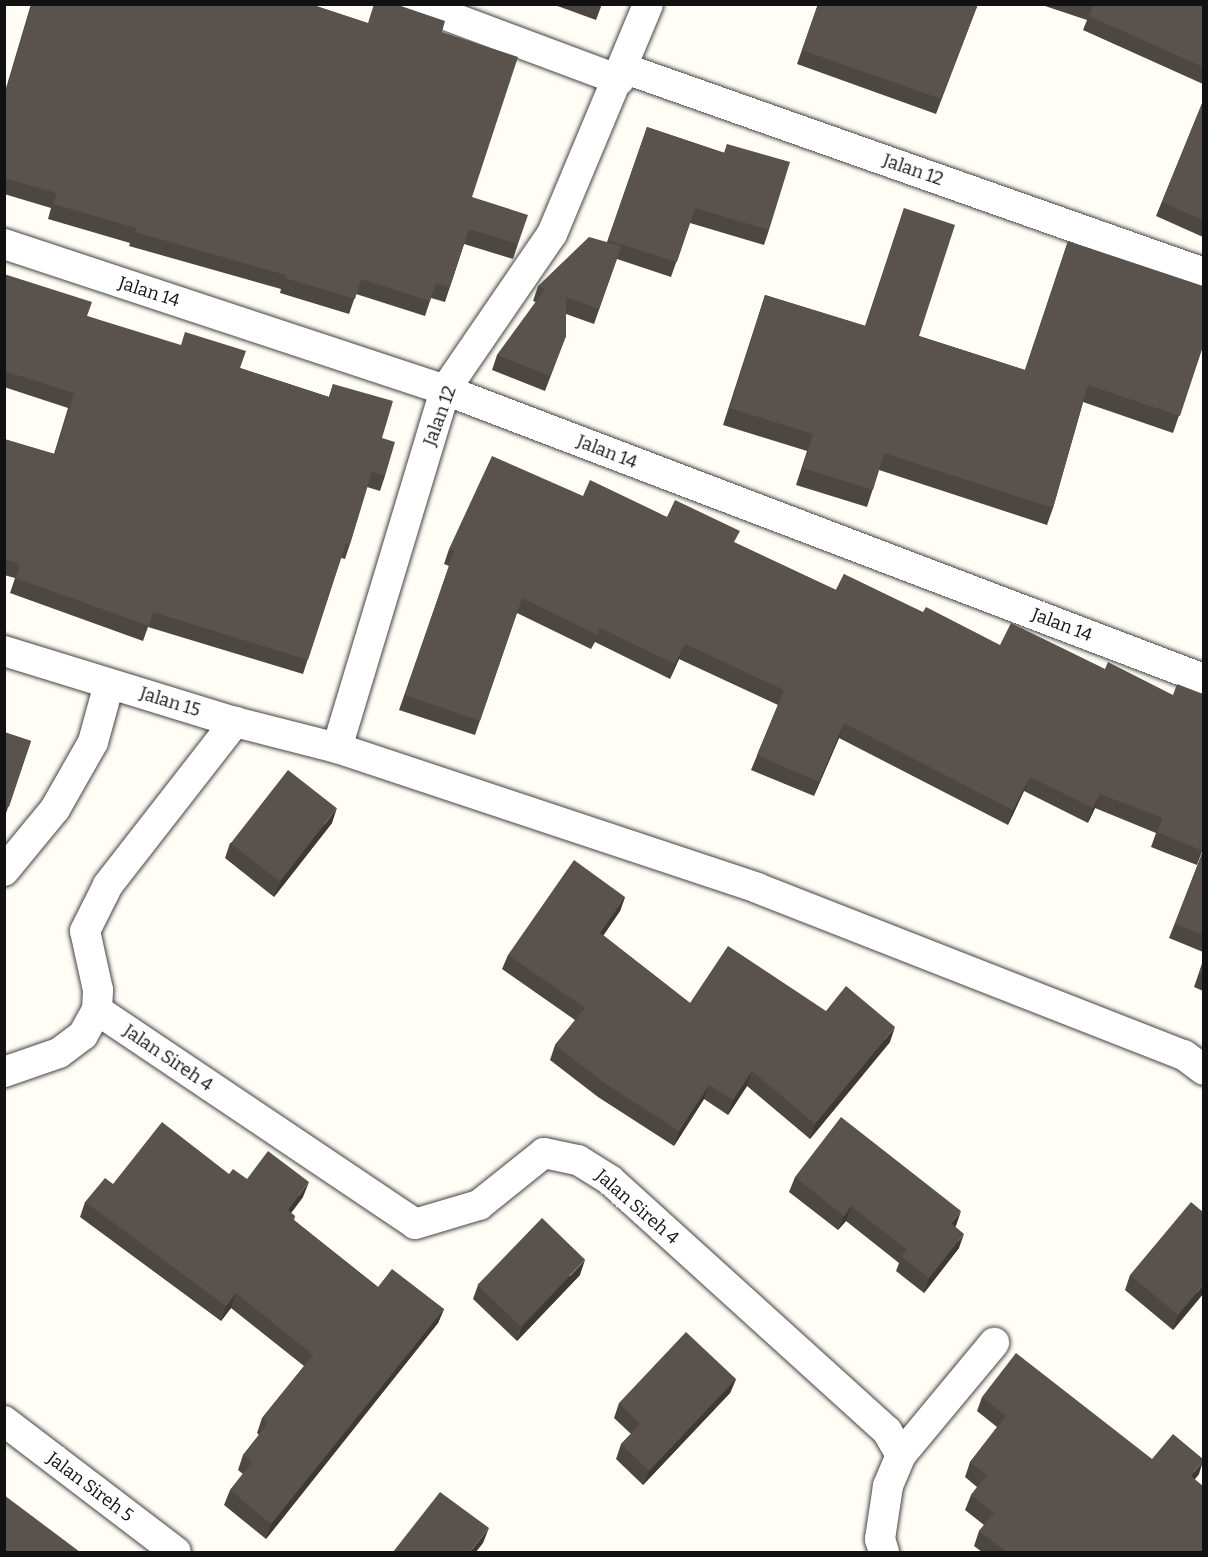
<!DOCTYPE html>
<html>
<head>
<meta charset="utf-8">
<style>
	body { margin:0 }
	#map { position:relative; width:1208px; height:1557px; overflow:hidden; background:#fffdf5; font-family:Bitter,serif }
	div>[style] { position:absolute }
	.roads { filter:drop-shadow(0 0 2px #444) drop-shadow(0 0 2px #444) }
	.minor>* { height:30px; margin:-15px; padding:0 15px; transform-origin:15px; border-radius:15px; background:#fff }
	.wall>* { inset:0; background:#4d4742 }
	.shaded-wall>* { inset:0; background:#3f3936 }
	.building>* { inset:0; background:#5a524d; transform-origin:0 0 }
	span { translate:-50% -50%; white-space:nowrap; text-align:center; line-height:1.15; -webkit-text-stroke:6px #fff; paint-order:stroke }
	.street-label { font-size:18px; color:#111 }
	.frame { position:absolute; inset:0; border:6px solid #111; pointer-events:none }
</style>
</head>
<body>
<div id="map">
	<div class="roads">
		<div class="minor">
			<i style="left:416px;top:4px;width:217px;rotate:20.5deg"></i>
			<i style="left:623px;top:68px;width:616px;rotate:19.43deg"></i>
			<i style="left:4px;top:244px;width:465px;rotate:18.3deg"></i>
			<i style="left:445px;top:390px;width:812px;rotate:20.85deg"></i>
			<i style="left:4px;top:651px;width:242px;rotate:17.1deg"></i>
			<i style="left:235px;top:722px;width:105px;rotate:14.3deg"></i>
			<i style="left:337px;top:748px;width:443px;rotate:18.4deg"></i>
			<i style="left:757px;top:888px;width:458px;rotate:21.4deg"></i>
			<i style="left:1184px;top:1055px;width:25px;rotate:37deg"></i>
			<i style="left:337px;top:748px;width:374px;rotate:-73.2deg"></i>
			<i style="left:445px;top:390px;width:189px;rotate:-55.6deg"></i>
			<i style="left:552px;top:234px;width:249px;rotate:-67.3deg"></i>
			<i style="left:4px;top:871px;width:80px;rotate:-50.6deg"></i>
			<i style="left:55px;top:809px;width:77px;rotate:-60.4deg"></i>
			<i style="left:93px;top:742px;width:60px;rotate:-74.6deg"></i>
			<i style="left:97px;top:1010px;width:383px;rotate:33.9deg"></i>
			<i style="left:415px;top:1224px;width:67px;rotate:-16.5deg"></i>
			<i style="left:479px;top:1205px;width:83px;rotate:-38.7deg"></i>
			<i style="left:544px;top:1153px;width:35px;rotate:12deg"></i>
			<i style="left:578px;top:1160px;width:38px;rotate:32deg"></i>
			<i style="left:610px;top:1180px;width:374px;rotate:42.2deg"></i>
			<i style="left:887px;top:1431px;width:28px;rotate:60deg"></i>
			<i style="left:901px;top:1455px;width:34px;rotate:113deg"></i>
			<i style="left:888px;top:1486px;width:54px;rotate:98.6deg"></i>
			<i style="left:880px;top:1539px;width:14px;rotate:73deg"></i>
			<i style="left:4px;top:1072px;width:58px;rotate:-19.1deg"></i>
			<i style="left:59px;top:1053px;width:30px;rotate:-37deg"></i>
			<i style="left:83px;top:1035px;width:29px;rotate:-61deg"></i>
			<i style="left:97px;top:1010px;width:20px;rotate:-87deg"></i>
			<i style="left:98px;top:990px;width:60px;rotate:-102.4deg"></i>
			<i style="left:85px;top:931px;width:51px;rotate:-63.4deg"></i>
			<i style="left:108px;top:885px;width:207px;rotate:-52.1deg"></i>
			<i style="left:4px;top:1421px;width:216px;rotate:37.3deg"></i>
			<i style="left:901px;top:1455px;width:146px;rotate:-50.3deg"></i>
		</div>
	</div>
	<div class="wall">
		<i style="clip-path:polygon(31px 4px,310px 4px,367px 23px,442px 32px,472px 197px,518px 244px,513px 259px,464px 244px,445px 302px,431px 298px,425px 316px,356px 294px,349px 314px,280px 293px,281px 289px,129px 246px,130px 243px,48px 219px,51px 208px,4px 194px,4px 95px)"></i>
		<i style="clip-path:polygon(552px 4px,602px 4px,596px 20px)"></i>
		<i style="clip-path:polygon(818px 4px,978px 4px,936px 114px,797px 64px)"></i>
		<i style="clip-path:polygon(1039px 4px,1203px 4px,1203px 84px,1083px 30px,1087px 20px)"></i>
		<i style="clip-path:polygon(1203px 101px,1203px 237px,1156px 216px)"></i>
		<i style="clip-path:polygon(647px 127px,724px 153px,727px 144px,769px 230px,764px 245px,690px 223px,671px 277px,617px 259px,594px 324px,566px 314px,566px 336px,545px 391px,492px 370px,497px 355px,536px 302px,533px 301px,538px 286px,607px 242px)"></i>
		<i style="clip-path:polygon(904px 208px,919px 336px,1025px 370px,1068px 241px,1203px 346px,1173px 433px,1083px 402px,1053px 508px,1047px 525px,879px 470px,867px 507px,796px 485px,807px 451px,723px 425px,765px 295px,865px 326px)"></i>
		<i style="clip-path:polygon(4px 274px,87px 316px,240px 368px,329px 397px,333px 384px,382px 438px,385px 476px,380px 491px,367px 487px,350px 544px,345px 559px,341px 558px,303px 674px,148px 627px,143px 641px,10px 593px,15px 578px,4px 575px,4px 439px,54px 454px,68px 408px,4px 387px)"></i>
		<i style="clip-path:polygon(583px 496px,667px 517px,735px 543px,836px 590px,844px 574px,1203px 849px,1197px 865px,1151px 847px,1156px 833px,1095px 808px,1088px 823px,1024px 791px,1008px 825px,839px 738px,814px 796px,751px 770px,778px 705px,679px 659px,670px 679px,595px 642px,591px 649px,517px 613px,475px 735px,399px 710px,449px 566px,444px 564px,449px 549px)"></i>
		<i style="clip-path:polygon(4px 732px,31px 741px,4px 819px)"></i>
		<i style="clip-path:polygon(332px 823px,274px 897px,225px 858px,230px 843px)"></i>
		<i style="clip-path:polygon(1203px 851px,1203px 952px,1169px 938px)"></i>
		<i style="clip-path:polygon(625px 897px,620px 911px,603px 935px,690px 1003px,826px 1011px,890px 1042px,810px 1139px,747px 1086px,728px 1115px,704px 1099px,674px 1146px,598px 1097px,550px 1060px,555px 1045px,575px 1020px,502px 969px,508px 955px)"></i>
		<i style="clip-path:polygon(1203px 961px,1203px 991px,1194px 987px)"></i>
		<i style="clip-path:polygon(229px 1174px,247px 1179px,303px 1197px,291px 1213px,295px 1216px,294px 1220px,378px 1287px,444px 1309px,438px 1323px,266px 1539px,224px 1505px,230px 1490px,243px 1474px,238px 1470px,243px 1455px,259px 1435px,257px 1433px,262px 1418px,304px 1366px,231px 1308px,221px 1321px,80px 1217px,85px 1202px,113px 1184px)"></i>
		<i style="clip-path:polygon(795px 1177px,955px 1226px,959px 1248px,924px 1293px,896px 1271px,899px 1263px,846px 1221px,838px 1230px,789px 1192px)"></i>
		<i style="clip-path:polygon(580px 1275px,517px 1341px,473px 1299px,478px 1285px)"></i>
		<i style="clip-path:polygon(1130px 1275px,1203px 1294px,1173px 1330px,1125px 1290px)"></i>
		<i style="clip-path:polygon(736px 1379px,730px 1393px,643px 1485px,616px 1459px,621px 1444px,631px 1434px,614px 1418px,619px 1403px)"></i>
		<i style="clip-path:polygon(982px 1397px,1152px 1459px,1199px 1474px,1195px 1479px,1203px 1552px,982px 1552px,974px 1546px,979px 1531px,984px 1525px,965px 1510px,971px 1495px,977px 1487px,965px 1477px,970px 1462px,997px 1427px,977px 1411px)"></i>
	</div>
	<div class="shaded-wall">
		<i style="clip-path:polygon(685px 644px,679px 659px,670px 679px,675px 664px)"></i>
		<i style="clip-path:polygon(844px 723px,839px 738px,814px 796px,819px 782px)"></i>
		<i style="clip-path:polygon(1030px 777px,1024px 791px,1008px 825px,1013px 810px)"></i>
		<i style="clip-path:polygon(1100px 794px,1095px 808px,1088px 823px,1093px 808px)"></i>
		<i style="clip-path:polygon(337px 808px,332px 823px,274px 897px,280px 882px)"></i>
		<i style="clip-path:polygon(625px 897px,620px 911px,595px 948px,600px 933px)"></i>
		<i style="clip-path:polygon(895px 1027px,890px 1042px,810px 1139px,815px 1124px)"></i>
		<i style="clip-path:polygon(752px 1071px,747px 1086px,728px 1115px,733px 1100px)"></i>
		<i style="clip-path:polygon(709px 1085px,704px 1099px,674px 1146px,679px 1131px)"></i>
		<i style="clip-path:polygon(309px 1182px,303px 1197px,282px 1225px,288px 1210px)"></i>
		<i style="clip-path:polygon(851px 1206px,846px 1221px,838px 1230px,844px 1216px)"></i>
		<i style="clip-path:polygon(961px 1211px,956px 1226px,946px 1238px,951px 1223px)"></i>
		<i style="clip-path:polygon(964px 1234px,959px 1248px,924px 1293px,929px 1278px)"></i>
		<i style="clip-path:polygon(585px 1260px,580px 1275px,517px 1341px,522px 1327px)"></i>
		<i style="clip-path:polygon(1203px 1285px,1203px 1294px,1173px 1330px,1178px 1315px)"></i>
		<i style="clip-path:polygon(236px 1293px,231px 1308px,221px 1321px,226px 1306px)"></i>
		<i style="clip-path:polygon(444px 1309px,438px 1323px,266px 1539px,271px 1524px)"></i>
		<i style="clip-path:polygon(736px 1379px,730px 1393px,643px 1485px,649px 1471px)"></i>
		<i style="clip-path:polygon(1203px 1461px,1199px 1474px,1185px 1491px,1191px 1476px)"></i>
		<i style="clip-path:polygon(489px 1528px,483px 1543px,476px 1552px,470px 1552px)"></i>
	</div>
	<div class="building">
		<i style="clip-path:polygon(32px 4px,310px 4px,368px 23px,374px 4px,395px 4px,445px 21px,442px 32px,518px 57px,472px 197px,528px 215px,518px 244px,469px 229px,450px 287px,436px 283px,430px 301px,361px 279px,355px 299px,285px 278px,286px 275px,135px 232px,136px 228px,53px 204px,57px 193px,4px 178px,4px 98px)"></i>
		<i style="clip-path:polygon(818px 4px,978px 4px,941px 99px,802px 50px)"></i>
		<i style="clip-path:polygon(1090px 4px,1203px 4px,1203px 67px,1089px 16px,1093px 6px)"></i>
		<i style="clip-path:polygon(1203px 101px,1203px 220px,1162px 202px)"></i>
		<i style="clip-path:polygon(647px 127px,725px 153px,727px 144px,790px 162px,769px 230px,695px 208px,677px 262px,608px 240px)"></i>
		<i style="clip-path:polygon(904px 208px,955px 225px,919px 336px,1025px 370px,1068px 241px,1203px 286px,1203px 346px,1180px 416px,1088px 385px,1053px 508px,884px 453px,873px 490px,803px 468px,813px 434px,730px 408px,765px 295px,866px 326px)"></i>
		<i style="clip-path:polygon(589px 237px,621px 246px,599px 309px,566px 297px,566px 336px,550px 376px,497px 355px,545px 289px,538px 286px)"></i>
		<i style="clip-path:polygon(4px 274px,92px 302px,87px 316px,181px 345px,185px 332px,246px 351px,240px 368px,329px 397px,333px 384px,393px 401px,382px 438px,395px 442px,385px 476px,372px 472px,350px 544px,346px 543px,308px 660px,153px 612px,149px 626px,16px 578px,20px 564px,4px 559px,4px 439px,55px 454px,74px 393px,4px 371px)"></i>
		<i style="clip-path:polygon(492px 456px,583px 496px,590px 480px,667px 517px,675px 500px,740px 531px,734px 542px,836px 590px,844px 574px,923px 612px,926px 607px,1000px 645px,1011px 623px,1105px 669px,1108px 662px,1173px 695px,1177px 684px,1203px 694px,1203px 851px,1157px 832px,1163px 818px,1100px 794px,1093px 808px,1030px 777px,1013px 810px,844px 723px,819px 782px,757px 755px,784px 690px,685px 644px,675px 664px,600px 628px,597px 635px,522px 598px,480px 721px,405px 695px,454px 551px,449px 549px)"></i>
		<i style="clip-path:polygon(4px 732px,31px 741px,9px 807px,4px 805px)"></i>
		<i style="left:288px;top:770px;width:62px;height:93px;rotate:38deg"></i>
		<i style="clip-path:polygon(1203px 851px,1203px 935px,1175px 924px)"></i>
		<i style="clip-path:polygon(574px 860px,625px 897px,600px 933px,690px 1003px,728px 946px,826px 1011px,846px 986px,895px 1027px,815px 1124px,752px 1071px,733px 1100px,709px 1085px,679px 1131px,603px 1082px,555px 1045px,585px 1008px,508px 955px)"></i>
		<i style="clip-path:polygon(1203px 961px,1203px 974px,1199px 973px)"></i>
		<i style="clip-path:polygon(841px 1117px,961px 1211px,951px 1223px,964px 1234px,929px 1278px,901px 1256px,907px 1250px,851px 1206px,844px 1216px,795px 1177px)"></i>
		<i style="clip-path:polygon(162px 1122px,229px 1174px,233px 1169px,247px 1179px,268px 1151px,309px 1182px,288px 1210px,295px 1216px,293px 1220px,378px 1287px,392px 1269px,444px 1309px,271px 1524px,230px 1490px,252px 1462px,243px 1455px,268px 1423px,262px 1418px,313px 1355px,236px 1293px,226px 1306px,85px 1202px,105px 1178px,113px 1184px)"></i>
		<i style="clip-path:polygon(1191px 1202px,1203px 1212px,1203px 1285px,1178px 1315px,1130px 1275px)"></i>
		<i style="left:542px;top:1218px;width:60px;height:93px;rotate:44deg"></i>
		<i style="clip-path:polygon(686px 1332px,736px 1379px,649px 1471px,621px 1444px,640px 1424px,619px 1403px)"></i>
		<i style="clip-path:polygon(1016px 1353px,1152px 1459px,1173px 1434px,1203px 1459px,1203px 1461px,1191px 1476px,1203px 1486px,1203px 1552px,1007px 1552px,979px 1531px,994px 1513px,971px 1495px,987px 1475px,970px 1462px,1006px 1416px,982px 1397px)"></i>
		<i style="clip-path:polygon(440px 1492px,489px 1528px,470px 1552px,393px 1552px)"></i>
		<i style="clip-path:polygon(4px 1495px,80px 1552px,4px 1552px)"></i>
	</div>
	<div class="street-label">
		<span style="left:913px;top:170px;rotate:19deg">Jalan 12</span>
		<span style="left:149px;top:292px;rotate:18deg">Jalan 14</span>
		<span style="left:440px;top:416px;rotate:-70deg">Jalan 12</span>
		<span style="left:607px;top:452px;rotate:21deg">Jalan 14</span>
		<span style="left:1062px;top:625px;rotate:21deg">Jalan 14</span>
		<span style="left:170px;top:702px;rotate:17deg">Jalan 15</span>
		<span style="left:168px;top:1058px;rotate:34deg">Jalan Sireh 4</span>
		<span style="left:637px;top:1207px;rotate:41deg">Jalan Sireh 4</span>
		<span style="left:90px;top:1487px;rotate:37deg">Jalan Sireh 5</span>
	</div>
	<div class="frame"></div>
</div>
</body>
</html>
